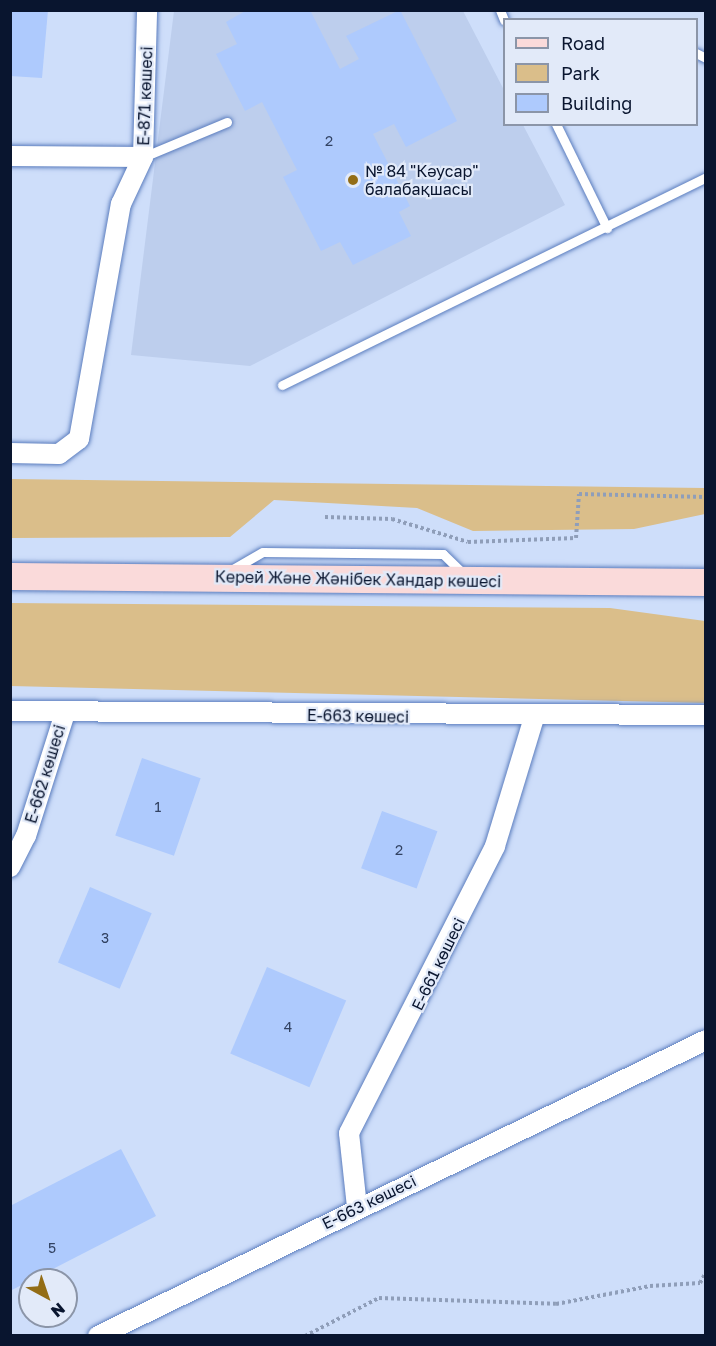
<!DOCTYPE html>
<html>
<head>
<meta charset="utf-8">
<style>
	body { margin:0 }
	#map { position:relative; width:716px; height:1346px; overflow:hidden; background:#cedefa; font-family:"Golos Text",sans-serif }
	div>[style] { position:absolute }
	.built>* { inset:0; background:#bdceed }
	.green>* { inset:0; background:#dabe8a }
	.building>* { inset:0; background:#aecafd; transform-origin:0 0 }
	.path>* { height:4px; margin-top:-2px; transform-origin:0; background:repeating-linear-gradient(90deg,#8f9eb9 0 3px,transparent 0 6px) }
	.roads { filter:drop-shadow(0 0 2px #5b7dbe) drop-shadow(0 0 2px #5b7dbe) }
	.service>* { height:9px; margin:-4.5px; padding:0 4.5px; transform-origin:4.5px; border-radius:4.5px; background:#fff }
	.minor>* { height:20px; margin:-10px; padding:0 10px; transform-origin:10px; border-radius:10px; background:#fff }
	.secondary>* { height:27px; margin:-13.5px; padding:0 13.5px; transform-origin:13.5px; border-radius:13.5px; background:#fadada }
	.dots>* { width:16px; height:16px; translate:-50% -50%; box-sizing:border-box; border:3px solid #e2eaf9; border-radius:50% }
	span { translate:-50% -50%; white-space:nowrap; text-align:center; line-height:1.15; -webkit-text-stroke:4.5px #e2eaf9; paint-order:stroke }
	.number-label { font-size:14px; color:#324262 }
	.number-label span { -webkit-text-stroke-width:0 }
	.street-label { font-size:16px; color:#09152f }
	.poi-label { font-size:16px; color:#09152f }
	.left { translate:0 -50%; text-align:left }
	.frame { position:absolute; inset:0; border:12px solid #09152f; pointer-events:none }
	.legend { position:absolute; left:503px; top:18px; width:195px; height:108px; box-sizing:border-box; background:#e2eaf9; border:2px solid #8b95a8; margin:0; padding:8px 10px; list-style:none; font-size:18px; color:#09152f }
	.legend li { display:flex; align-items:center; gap:12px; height:30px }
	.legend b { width:30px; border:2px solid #8b95a8 }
	.north { position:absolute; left:18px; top:1268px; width:60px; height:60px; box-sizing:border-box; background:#e2eaf9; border:2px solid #8b95a8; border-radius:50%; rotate:140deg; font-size:16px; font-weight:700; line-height:24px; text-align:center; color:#09152f }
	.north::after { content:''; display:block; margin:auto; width:21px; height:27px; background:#936d16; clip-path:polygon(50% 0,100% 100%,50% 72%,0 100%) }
</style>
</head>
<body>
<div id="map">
	<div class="built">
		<i style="clip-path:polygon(174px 11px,463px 11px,504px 90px,504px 124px,523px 125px,565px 205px,250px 366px,131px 355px)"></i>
	</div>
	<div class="green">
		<i style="clip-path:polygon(11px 479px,705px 488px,705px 514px,634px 529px,473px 531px,417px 508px,274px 500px,230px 537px,11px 538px)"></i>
		<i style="clip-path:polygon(11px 603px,610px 608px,705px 621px,705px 703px,11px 686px)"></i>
	</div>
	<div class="building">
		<i style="clip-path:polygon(10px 10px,48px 10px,42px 78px,10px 76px)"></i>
		<i style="clip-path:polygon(247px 10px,310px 10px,340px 69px,359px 59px,346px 36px,400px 10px,457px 121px,406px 147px,394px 124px,373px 134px,410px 206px,399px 212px,411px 236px,353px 265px,340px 242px,321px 251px,283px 177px,297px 170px,262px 102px,245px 111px,216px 54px,237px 44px,226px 22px)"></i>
		<i style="left:142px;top:758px;width:62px;height:82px;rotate:19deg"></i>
		<i style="left:382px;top:811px;width:59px;height:61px;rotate:20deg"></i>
		<i style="left:90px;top:887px;width:67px;height:82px;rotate:23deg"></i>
		<i style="left:267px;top:967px;width:86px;height:94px;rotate:23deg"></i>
		<i style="clip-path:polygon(121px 1149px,156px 1216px,10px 1291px,10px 1206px)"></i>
	</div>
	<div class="path">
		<i style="left:325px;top:517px;width:67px;rotate:1.7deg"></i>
		<i style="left:392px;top:519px;width:79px;rotate:16.8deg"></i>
		<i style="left:468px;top:542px;width:108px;rotate:-2.1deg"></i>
		<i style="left:576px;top:538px;width:44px;rotate:-86.1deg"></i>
		<i style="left:579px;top:494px;width:127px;rotate:1.4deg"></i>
		<i style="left:305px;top:1336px;width:83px;rotate:-27.2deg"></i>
		<i style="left:379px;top:1298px;width:177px;rotate:1.9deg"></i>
		<i style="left:556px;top:1304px;width:96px;rotate:-10.8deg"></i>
		<i style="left:650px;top:1286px;width:50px;rotate:-3.4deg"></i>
		<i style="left:700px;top:1283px;width:13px;rotate:-61deg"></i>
	</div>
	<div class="roads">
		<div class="service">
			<i style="left:500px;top:10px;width:11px;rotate:68deg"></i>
			<i style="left:696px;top:53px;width:11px;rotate:27deg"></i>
			<i style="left:556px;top:124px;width:116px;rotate:63.9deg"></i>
			<i style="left:143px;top:157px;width:91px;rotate:-22.6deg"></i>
			<i style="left:282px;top:385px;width:472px;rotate:-26.1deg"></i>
			<i style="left:233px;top:569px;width:34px;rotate:-30deg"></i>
			<i style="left:263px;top:552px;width:180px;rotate:0.6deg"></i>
			<i style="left:443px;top:554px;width:29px;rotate:44deg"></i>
		</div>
		<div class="minor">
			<i style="left:10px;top:156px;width:133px;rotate:0.4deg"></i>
			<i style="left:10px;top:453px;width:49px;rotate:1.2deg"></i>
			<i style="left:59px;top:454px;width:25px;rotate:-37deg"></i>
			<i style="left:79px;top:439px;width:239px;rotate:-79.9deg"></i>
			<i style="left:121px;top:204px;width:52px;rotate:-64.9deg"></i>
			<i style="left:143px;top:157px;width:147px;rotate:-88.4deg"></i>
			<i style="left:10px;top:711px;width:696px;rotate:0.33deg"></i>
			<i style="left:10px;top:867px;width:35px;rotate:-63deg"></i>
			<i style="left:26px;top:836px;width:129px;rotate:-72.4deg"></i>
			<i style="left:357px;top:1207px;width:74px;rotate:-96.2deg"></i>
			<i style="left:349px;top:1133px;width:322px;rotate:-63deg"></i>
			<i style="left:495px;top:846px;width:134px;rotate:-73.1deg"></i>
			<i style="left:98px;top:1336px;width:676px;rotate:-25.96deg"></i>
		</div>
		<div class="secondary">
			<i style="left:10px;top:576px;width:696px;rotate:0.49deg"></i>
		</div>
	</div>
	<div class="dots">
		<i style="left:353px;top:180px;background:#936d16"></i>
	</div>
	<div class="number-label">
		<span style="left:329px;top:141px">2</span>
		<span style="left:158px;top:807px">1</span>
		<span style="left:399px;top:850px">2</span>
		<span style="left:105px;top:938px">3</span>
		<span style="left:288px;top:1027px">4</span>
		<span style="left:52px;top:1248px">5</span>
	</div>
	<div class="street-label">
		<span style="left:145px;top:96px;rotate:-88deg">Е-871 көшесі</span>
		<span style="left:358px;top:579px;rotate:1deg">Керей Және Жәнібек Хандар көшесі</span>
		<span style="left:358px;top:716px;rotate:1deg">Е-663 көшесі</span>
		<span style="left:45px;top:774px;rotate:-73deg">Е-662 көшесі</span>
		<span style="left:438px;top:964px;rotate:-64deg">Е-661 көшесі</span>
		<span style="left:369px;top:1202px;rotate:-26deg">Е-663 көшесі</span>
	</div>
	<div class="poi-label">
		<span class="left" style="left:365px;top:180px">№ 84 "Кәусар"<br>балабақшасы</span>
	</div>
	<div class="frame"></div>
	<ul class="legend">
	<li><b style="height:8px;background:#fadada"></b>Road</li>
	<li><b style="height:16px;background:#dabe8a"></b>Park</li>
	<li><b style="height:16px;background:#aecafd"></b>Building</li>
	</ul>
	<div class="north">N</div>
</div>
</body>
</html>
